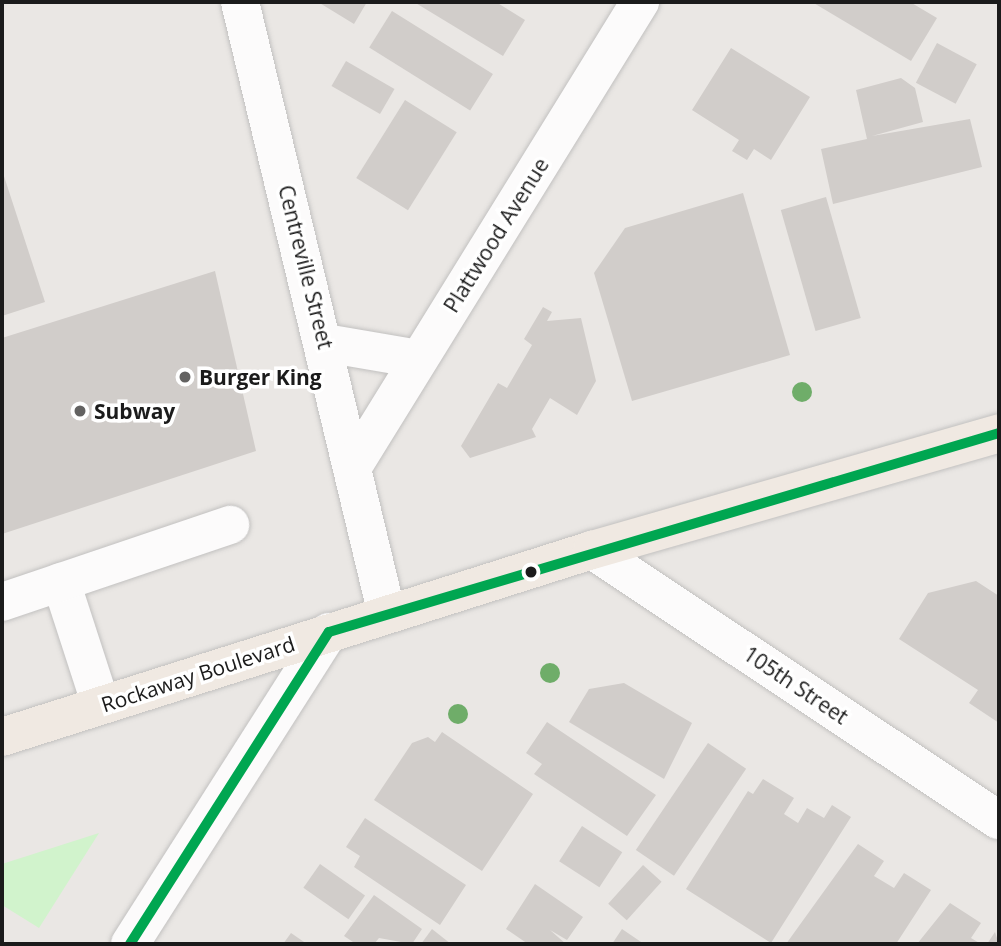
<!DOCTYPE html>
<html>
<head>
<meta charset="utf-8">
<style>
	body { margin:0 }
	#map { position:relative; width:1001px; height:946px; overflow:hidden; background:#eae7e4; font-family:"Open Sans",sans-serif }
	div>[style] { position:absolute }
	.park>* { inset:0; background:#d1f3cc }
	.building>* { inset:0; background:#d1cdca; transform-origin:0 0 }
	.roads { filter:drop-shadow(0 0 2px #c2c1c0) drop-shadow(0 0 2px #c2c1c0) }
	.minor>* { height:38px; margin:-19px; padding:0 19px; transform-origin:19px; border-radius:19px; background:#fcfbfb }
	.major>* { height:38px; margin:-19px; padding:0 19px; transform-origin:19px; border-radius:19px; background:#f0e9e2 }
	.bus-1>* { height:10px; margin:-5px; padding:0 5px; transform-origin:5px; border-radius:5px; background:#00a651 }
	.trees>* { width:20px; height:20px; margin:-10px; border-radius:50%; background:#6fad69 }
	.dots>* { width:19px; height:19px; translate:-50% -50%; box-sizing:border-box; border:4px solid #fff; border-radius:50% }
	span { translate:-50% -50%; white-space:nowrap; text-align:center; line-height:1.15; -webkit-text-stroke:7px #fff; paint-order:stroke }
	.street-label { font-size:21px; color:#1b1b1b }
	.poi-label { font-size:21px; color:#1b1b1b; font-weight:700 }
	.left { translate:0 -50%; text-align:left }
	.frame { position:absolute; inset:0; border:4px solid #1b1b1b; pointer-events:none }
</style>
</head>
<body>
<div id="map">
	<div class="park">
		<i style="clip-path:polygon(99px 833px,39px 928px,2px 905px,2px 864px)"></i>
	</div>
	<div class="building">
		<i style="clip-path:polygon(318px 2px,367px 2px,354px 24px)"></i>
		<i style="clip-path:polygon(414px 2px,496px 2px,525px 20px,503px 56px)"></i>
		<i style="clip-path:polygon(812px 2px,910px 2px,937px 18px,911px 61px)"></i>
		<i style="left:392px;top:11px;width:119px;height:43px;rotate:32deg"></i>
		<i style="left:937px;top:43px;width:45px;height:45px;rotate:28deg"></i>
		<i style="clip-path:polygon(731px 48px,810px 97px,771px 160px,754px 149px,747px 160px,732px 151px,739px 140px,692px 110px)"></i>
		<i style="left:346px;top:61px;width:56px;height:29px;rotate:30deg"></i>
		<i style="clip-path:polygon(901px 78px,915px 88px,923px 122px,872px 136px,970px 119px,982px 167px,833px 204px,821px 149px,867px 139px,856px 90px)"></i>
		<i style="left:405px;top:100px;width:61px;height:92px;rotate:32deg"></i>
		<i style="clip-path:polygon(2px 170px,45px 302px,2px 316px)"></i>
		<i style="clip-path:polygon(743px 193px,790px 355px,632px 401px,594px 273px,625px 228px)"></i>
		<i style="left:826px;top:197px;width:126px;height:47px;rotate:74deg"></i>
		<i style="clip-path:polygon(215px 271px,256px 451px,2px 534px,2px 338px)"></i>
		<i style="clip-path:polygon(543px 307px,552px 312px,547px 321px,581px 318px,596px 381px,577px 415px,550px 398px,532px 429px,536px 437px,470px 458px,461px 446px,498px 383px,507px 388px,532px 345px,524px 339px)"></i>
		<i style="clip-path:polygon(976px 581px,999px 596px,999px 723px,969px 703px,978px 690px,899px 639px,928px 593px)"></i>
		<i style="clip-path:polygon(624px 683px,692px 723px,664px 779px,569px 722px,589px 689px)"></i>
		<i style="clip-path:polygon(547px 722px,656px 795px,627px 836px,534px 774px,542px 764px,526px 753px)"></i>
		<i style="clip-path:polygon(442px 732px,533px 794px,482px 871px,374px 800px,412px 743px,428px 737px,435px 742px)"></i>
		<i style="left:708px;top:743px;width:46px;height:129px;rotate:34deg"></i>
		<i style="clip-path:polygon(763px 779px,794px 798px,784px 814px,798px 823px,807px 808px,824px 818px,832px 805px,851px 817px,771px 943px,686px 889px,748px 791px,753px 794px)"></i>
		<i style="clip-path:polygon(365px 818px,466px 885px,440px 925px,354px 867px,360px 856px,346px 847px)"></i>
		<i style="left:582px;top:826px;width:48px;height:42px;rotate:33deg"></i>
		<i style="clip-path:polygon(858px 844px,884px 861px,874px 876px,894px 888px,904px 873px,931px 890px,896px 944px,786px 944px)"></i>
		<i style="left:320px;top:864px;width:55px;height:29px;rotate:35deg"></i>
		<i style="left:643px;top:865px;width:25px;height:52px;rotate:42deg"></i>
		<i style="clip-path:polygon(535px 884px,583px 917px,567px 940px,550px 930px,566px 944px,528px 944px,506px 929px)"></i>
		<i style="clip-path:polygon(374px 895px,422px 929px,412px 944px,379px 938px,374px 944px,356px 944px,344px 936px)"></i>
		<i style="clip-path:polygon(950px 903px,981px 923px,971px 938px,981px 944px,917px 944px)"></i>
		<i style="clip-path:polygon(432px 929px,451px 944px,421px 944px)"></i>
		<i style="clip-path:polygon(622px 929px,644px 944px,612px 944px)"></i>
		<i style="clip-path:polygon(995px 932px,999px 944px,987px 944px)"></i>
		<i style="clip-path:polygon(291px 933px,307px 944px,283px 944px)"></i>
	</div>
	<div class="roads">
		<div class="minor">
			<i style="left:240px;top:2px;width:630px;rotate:76.51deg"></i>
			<i style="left:325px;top:343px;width:95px;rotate:9.7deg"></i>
			<i style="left:352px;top:468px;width:548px;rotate:-58.28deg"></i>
			<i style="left:592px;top:550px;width:488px;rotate:33.6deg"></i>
			<i style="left:61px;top:582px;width:129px;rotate:72deg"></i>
			<i style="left:2px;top:602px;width:241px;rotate:-18.7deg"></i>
			<i style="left:130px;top:944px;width:370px;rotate:-57.5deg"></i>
		</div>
		<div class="major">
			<i style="left:2px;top:737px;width:619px;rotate:-17.59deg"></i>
			<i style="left:592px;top:550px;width:423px;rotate:-16deg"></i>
		</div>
	</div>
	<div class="bus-1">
		<i style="left:329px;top:632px;width:699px;rotate:-16.54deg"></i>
		<i style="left:130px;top:944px;width:370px;rotate:-57.5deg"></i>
	</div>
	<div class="trees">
		<i style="left:802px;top:392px"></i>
		<i style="left:550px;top:673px"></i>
		<i style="left:458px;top:714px"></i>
	</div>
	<div class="dots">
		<i style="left:185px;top:377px;background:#636261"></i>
		<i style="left:80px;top:411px;background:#636261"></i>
		<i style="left:531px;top:572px;background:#1b1b1b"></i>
	</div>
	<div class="street-label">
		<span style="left:496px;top:235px;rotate:-58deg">Plattwood Avenue</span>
		<span style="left:306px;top:267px;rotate:76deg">Centreville Street</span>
		<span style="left:198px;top:674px;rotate:-18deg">Rockaway Boulevard</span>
		<span style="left:796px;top:685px;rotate:34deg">105th Street</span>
	</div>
	<div class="poi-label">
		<span class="left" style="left:199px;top:377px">Burger King</span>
		<span class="left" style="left:94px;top:411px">Subway</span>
	</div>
	<div class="frame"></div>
</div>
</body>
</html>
